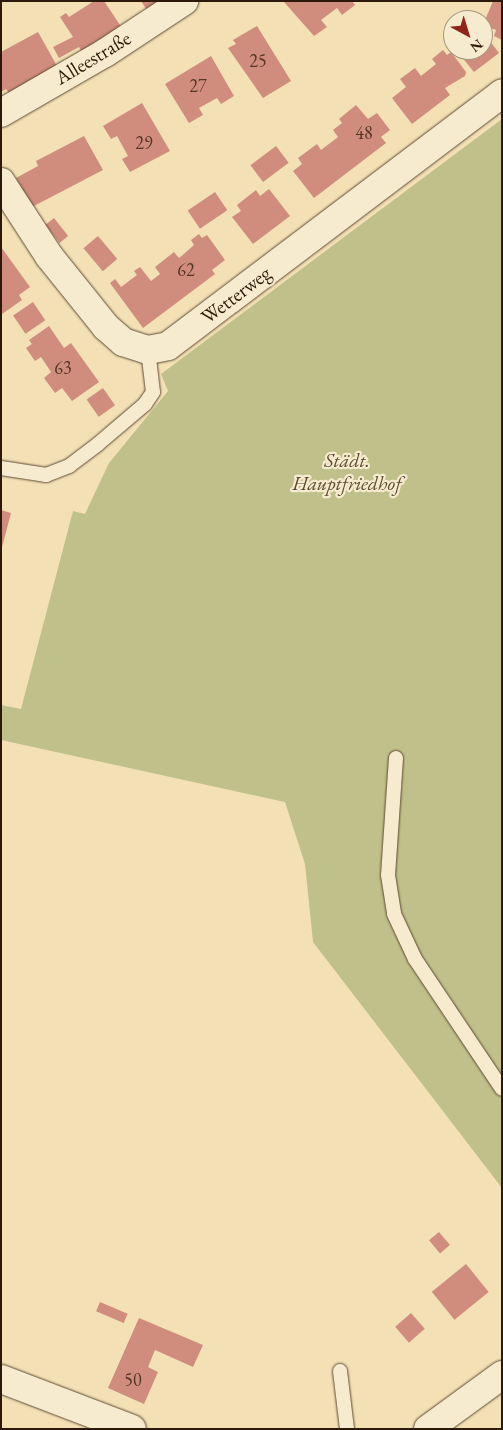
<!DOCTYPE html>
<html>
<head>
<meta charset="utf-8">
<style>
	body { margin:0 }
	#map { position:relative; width:503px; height:1430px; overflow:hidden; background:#f3e0b5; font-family:"EB Garamond",serif }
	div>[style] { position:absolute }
	.green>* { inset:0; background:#c0c18a }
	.building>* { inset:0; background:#d08d7d; transform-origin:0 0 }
	.roads { filter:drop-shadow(0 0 1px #5e4b34) drop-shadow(0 0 1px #5e4b34) }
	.lane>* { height:14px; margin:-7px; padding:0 7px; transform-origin:7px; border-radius:7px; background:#f7ebcf }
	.street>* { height:28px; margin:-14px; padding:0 14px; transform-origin:14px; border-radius:14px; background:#f7ebcf }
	span { translate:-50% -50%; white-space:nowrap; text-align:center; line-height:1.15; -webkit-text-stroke:4.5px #f7ebcf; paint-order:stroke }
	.number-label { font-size:18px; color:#553626 }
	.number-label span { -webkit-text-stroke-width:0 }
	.street-label { font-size:20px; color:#2c1909 }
	.park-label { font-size:20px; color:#584b30; font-style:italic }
	.frame { position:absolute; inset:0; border:2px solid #2c1909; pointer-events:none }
	.north { position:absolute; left:443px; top:10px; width:50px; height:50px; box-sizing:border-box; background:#f7ebcf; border:1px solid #a69780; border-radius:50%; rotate:141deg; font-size:14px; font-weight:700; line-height:20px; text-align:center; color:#2c1909 }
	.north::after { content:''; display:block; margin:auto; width:18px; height:22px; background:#8f2418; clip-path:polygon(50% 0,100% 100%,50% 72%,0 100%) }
</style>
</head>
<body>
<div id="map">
	<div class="green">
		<i style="clip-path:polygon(502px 119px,502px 1188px,313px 942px,305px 864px,285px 802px,1px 740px,1px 705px,21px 709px,73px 511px,85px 514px,109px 463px,168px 391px,161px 374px)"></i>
	</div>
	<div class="building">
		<i style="clip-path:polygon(94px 1px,104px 1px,122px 28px,83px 54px,79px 47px,59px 58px,53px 47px,73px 37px,60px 17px,66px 13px,69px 17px)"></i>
		<i style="clip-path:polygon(141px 1px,169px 1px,150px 15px)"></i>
		<i style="clip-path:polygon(352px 1px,355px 5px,342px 15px,337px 8px,321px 20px,327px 27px,314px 36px,284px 2px)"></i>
		<i style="clip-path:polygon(493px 1px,502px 1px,502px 40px,494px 36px,496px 30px,483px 25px)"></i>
		<i style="clip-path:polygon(257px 26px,291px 81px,263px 98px,228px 48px,236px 44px,233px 40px)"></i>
		<i style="clip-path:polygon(38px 32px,57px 66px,9px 93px,6px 89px,1px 92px,1px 52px)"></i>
		<i style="clip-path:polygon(486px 36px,499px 53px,474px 72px,461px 56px,468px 50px,483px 50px)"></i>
		<i style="clip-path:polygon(443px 50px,447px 55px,451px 52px,466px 72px,465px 76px,445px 88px,450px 95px,412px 124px,392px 98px,406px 87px,400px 79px,415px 68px,421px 76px,436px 64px,432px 59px)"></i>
		<i style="clip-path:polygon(211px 56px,234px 96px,221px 104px,217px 98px,199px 108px,203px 115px,189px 123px,165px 84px)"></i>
		<i style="clip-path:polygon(142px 103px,170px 151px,130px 172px,122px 159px,128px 156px,117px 136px,111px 139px,103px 126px)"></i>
		<i style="clip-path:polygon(356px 105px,368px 119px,377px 113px,390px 130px,381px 137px,386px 143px,314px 198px,293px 171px,302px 164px,298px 158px,317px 144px,321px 150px,338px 137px,333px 130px,342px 123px,339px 119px)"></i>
		<i style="clip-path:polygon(84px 136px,103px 170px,32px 207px,16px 178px,38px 166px,36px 161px)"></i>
		<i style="left:276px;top:146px;width:21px;height:32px;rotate:53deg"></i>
		<i style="clip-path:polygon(269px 189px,290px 216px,253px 244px,232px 217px,241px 211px,237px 205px,256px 190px,260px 196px)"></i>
		<i style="left:215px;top:192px;width:22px;height:33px;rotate:56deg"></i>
		<i style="left:54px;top:218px;width:23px;height:11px;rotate:52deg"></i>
		<i style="clip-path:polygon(199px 234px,202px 238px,207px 235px,225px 260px,212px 270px,215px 274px,143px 328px,110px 283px,115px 279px,121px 287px,137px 275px,134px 271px,140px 267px,151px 281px,160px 274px,155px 267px,174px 252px,179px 258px,185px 253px,194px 245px,191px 240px)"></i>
		<i style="left:98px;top:236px;width:30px;height:19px;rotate:50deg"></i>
		<i style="clip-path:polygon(1px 247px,30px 287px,19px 295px,22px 300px,2px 314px)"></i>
		<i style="left:33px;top:302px;width:22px;height:24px;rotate:56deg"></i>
		<i style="clip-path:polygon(49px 326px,64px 348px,71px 343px,99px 382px,72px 401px,62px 388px,55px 393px,44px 378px,51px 372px,41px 357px,35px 361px,26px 348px,32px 344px,29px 340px)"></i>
		<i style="left:103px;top:388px;width:21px;height:20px;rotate:55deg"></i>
		<i style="clip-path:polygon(1px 510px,11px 513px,2px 547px,1px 547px)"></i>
		<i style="left:439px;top:1232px;width:17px;height:13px;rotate:50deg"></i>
		<i style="left:466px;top:1264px;width:36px;height:44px;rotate:51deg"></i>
		<i style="left:100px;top:1302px;width:30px;height:10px;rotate:23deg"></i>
		<i style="left:411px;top:1313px;width:21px;height:21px;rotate:49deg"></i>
		<i style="clip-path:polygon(139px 1318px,203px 1345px,193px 1367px,155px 1350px,148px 1367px,158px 1372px,144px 1404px,108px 1388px)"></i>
	</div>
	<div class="roads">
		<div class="lane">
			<i style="left:1px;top:468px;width:46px;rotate:8.8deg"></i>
			<i style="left:46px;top:475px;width:25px;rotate:-21deg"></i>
			<i style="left:69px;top:466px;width:36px;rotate:-37deg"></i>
			<i style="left:98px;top:444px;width:62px;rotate:-40.4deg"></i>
			<i style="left:145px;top:404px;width:14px;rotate:-56deg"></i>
			<i style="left:153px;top:392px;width:42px;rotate:-96.8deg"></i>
			<i style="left:396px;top:758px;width:117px;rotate:93.9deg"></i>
			<i style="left:388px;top:875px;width:39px;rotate:81deg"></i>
			<i style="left:394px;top:914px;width:50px;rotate:65deg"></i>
			<i style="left:415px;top:959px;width:156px;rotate:56.2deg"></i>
			<i style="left:340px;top:1371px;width:58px;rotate:83.1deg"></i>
		</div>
		<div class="street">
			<i style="left:1px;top:113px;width:120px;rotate:-30deg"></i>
			<i style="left:105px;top:53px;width:95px;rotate:-33.4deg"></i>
			<i style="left:1px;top:182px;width:88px;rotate:57deg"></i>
			<i style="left:49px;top:256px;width:91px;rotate:51.2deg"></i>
			<i style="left:106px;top:327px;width:23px;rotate:41deg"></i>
			<i style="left:123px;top:342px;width:26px;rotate:18deg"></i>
			<i style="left:148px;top:350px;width:20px;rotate:-11deg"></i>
			<i style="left:168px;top:346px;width:419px;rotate:-37.1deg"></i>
			<i style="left:1px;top:1379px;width:140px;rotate:20.9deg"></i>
			<i style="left:428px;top:1429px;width:92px;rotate:-36.1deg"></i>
		</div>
	</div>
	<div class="number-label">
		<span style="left:258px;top:61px">25</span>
		<span style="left:198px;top:86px">27</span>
		<span style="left:364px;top:133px">48</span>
		<span style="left:144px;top:143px">29</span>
		<span style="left:186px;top:270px">62</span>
		<span style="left:63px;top:368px">63</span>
		<span style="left:133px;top:1380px">50</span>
	</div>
	<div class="street-label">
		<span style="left:93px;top:58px;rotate:-31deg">Alleestraße</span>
		<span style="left:236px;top:295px;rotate:-37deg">Wetterweg</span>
	</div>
	<div class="park-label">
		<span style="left:347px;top:472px">Städt.<br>Hauptfriedhof</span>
	</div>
	<div class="frame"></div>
	<div class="north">N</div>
</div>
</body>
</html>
